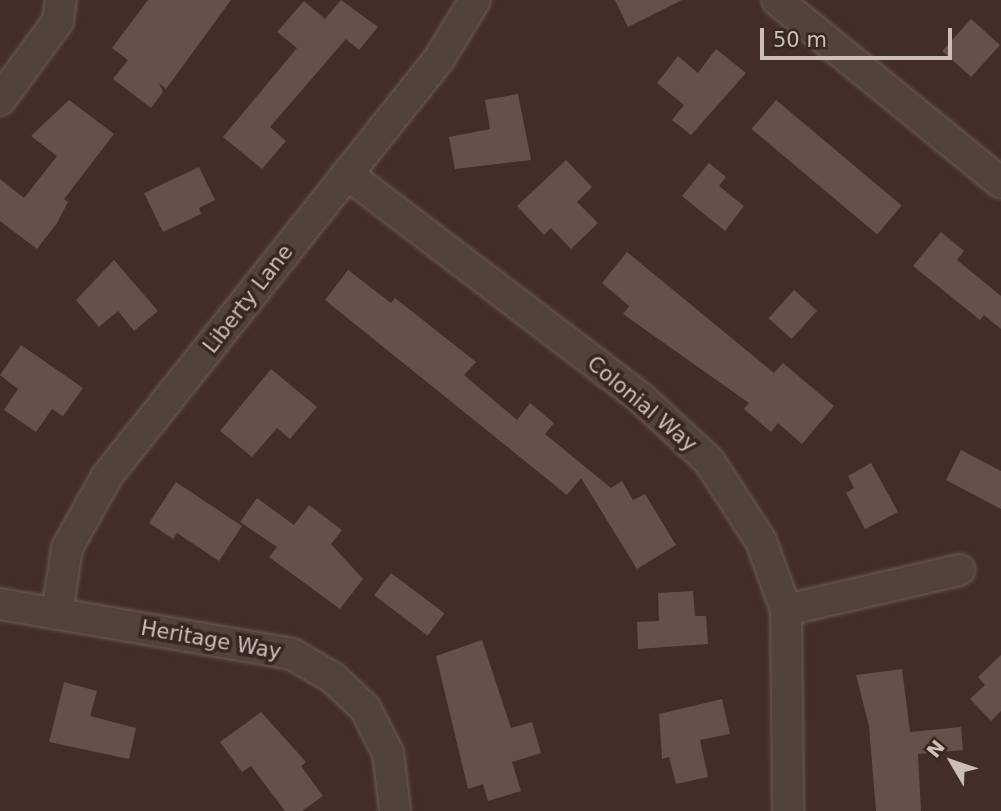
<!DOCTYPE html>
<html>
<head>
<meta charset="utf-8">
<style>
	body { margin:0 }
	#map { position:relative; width:1001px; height:811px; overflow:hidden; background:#432e27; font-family:"DejaVu Sans",sans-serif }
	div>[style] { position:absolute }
	.building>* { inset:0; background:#665148; transform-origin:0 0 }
	.roads { filter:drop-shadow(0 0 2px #6d5c57) drop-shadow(0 0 2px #6d5c57) }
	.street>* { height:30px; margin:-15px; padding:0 15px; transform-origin:15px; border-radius:15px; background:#52423c }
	span { translate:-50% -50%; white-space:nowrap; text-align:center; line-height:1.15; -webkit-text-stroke:7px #382620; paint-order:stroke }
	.street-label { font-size:21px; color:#ccbeb9 }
	.north { position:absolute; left:917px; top:727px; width:70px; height:70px; -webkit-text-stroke:5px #382620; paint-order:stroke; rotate:309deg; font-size:19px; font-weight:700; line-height:28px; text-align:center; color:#ccbeb9 }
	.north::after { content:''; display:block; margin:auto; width:24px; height:32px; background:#ccbeb9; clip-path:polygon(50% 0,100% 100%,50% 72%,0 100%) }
	.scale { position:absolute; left:760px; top:28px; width:192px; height:32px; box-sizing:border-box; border:4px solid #ccbeb9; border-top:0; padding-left:9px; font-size:21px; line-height:24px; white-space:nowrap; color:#ccbeb9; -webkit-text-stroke:5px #382620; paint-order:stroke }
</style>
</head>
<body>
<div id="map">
	<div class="building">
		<i style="clip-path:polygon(148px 0,231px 0,166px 89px,159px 83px,163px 92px,151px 108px,113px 79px,128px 60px,112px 48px)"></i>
		<i style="clip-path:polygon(341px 0,378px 27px,359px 50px,346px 39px,270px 127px,286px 141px,262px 169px,223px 137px,297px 48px,277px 32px,304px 1px,325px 19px)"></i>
		<i style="clip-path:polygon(615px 0,682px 0,628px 27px)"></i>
		<i style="left:971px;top:19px;width:39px;height:43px;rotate:42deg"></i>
		<i style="clip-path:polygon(716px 49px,746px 73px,691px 135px,672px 120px,684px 105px,657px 83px,678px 56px,698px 73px)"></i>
		<i style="clip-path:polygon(518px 94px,531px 160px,455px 169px,449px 137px,490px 129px,485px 100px)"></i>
		<i style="clip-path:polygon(69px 100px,114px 134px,64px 199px,68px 202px,57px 223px,37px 249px,0 221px,0 179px,24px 198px,57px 156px,31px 136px)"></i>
		<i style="left:776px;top:100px;width:164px;height:38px;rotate:40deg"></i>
		<i style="clip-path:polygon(566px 160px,592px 187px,577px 202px,598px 223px,571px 249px,551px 228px,544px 235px,517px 206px)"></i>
		<i style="clip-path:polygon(709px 163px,726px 177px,719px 186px,744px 206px,725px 231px,682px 196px)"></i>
		<i style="clip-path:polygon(199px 167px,215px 200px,199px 208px,201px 214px,163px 232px,144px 193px)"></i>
		<i style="clip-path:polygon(941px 232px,964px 251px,957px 260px,1001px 296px,1001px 329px,984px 315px,980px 320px,913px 266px)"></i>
		<i style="clip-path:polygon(627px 252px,774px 373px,783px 363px,834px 406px,802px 444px,778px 423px,771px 432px,744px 409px,749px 403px,623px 314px,629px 306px,602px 283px)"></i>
		<i style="clip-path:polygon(114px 260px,158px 311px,134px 331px,118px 311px,99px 327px,76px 300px)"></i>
		<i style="clip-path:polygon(348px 270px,391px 303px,395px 298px,476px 362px,464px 375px,517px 420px,530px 403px,554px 423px,545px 434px,611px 488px,622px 481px,633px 500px,645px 494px,676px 545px,637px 569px,581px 478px,567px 495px,325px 300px)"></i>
		<i style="left:794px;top:290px;width:31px;height:38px;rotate:42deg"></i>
		<i style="clip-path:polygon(21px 345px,83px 388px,63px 416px,52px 409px,36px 432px,4px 410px,18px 389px,0 375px)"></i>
		<i style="clip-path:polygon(271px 369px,317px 407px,290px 439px,277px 428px,252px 457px,220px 431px)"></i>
		<i style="clip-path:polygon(961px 450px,1001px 471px,1001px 509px,946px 480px)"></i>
		<i style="clip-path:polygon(871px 463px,898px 512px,865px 529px,846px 493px,854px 488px,848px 476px)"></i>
		<i style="clip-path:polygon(176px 482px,242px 526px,219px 561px,177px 533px,173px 539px,149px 523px)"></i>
		<i style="clip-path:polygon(257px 498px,294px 525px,309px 505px,342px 530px,331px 544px,363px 579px,340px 609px,269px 557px,277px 547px,240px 522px)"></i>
		<i style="left:391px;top:573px;width:67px;height:28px;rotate:37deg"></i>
		<i style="clip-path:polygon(693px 591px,695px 616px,706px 616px,708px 644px,638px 649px,637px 622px,659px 621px,658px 593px)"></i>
		<i style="clip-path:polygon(482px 640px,511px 728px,532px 722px,541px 753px,512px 762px,521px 791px,488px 801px,483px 784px,468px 789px,436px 656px)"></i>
		<i style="clip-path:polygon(1001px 655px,1001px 711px,991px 721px,970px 699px,985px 685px,978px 677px)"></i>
		<i style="clip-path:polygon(902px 669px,910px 732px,961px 727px,963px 750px,918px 754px,921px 811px,876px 811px,869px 726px,856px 675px)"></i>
		<i style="clip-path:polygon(64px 682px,97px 691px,90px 716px,136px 728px,129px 759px,49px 742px)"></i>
		<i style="clip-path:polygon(722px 699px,730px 734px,700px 740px,708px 777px,676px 784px,669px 757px,662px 759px,659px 714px)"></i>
		<i style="clip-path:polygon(261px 712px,306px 762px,301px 766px,323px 796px,302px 811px,285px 811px,251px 766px,242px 772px,220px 742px)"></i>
	</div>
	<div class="roads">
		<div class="street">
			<i style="left:777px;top:0;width:289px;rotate:39.2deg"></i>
			<i style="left:0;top:100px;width:98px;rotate:-53.7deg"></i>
			<i style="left:58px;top:21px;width:21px;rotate:-82deg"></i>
			<i style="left:347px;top:174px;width:371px;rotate:37.3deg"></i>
			<i style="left:642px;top:399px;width:91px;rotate:42.8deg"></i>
			<i style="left:709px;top:461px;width:95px;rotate:57deg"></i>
			<i style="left:761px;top:541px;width:73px;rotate:70.1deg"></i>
			<i style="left:786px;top:610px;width:201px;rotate:89.4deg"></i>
			<i style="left:0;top:604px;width:296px;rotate:9.7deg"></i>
			<i style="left:292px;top:654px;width:48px;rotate:30.3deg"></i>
			<i style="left:333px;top:678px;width:44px;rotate:43.2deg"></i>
			<i style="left:365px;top:708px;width:51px;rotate:62.9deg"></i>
			<i style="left:388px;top:753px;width:58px;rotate:83.1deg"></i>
			<i style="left:786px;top:610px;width:178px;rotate:-13deg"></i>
			<i style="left:57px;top:614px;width:67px;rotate:-81.4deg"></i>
			<i style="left:67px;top:548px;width:82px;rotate:-60.9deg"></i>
			<i style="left:107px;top:476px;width:533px;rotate:-51.47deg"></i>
			<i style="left:439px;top:59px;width:69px;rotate:-58.6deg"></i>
		</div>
	</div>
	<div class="street-label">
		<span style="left:248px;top:299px;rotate:-52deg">Liberty Lane</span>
		<span style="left:642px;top:404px;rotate:40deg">Colonial Way</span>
		<span style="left:211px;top:640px;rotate:10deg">Heritage Way</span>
	</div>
	<div class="north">N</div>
	<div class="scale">50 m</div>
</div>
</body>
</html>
